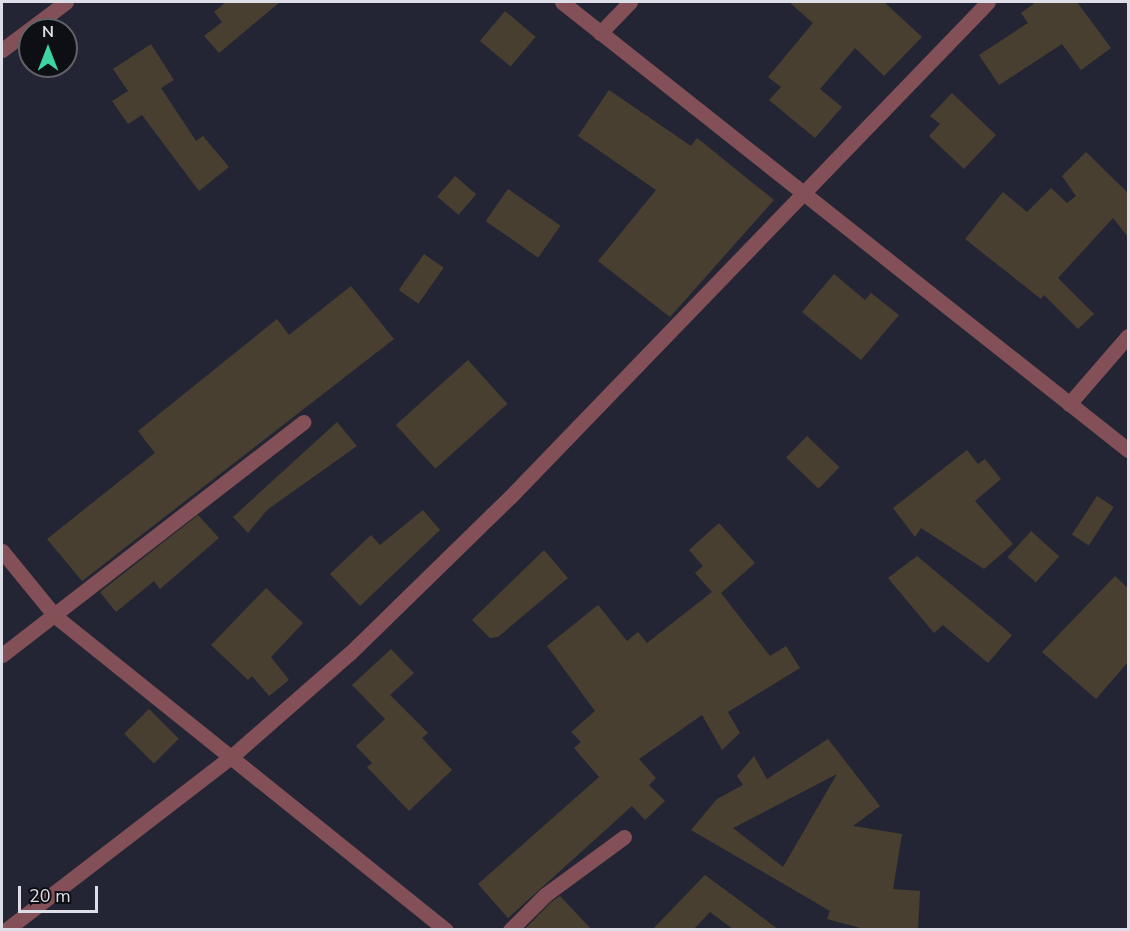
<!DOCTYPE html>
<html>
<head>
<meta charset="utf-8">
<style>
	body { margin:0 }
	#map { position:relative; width:1130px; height:931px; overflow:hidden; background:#242534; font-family:"Nunito Sans",sans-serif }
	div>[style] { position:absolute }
	.building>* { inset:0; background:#493f30; transform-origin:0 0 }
	.minor>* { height:15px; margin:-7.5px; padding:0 7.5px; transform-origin:7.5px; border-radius:7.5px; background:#825056 }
	.tertiary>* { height:15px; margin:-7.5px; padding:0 7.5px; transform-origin:7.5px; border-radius:7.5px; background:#825056 }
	span { translate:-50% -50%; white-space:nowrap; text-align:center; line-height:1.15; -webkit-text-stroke:6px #0e0f15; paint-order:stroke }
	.frame { position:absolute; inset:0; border:3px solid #dddee8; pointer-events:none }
	.north { position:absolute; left:18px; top:18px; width:60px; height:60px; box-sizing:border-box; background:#0e0f15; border:2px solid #616269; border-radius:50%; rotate:0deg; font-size:16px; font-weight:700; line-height:24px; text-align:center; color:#dddee8 }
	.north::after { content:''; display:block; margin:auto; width:21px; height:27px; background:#3ed4a2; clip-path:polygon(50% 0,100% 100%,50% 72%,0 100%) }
	.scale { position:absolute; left:18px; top:886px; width:80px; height:27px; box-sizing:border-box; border:3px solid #dddee8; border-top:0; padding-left:8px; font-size:18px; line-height:21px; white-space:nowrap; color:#dddee8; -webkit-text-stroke:4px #0e0f15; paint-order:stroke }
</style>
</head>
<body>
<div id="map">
	<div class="building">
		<i style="clip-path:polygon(226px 2px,280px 2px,219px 53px,204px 36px,222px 22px,214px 12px)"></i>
		<i style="clip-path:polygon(789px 2px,884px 2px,922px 37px,884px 76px,855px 48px,820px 89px,842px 107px,815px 138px,769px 100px,781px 87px,768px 77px,813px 23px)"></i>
		<i style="clip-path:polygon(1036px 2px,1077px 2px,1111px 48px,1081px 70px,1062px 44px,999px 85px,979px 55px,1028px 23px,1021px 13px)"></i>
		<i style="left:505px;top:11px;width:40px;height:39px;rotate:40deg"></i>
		<i style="clip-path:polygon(151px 44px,174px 80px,161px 88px,196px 141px,203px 136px,229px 167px,199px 191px,142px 115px,128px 124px,112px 101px,128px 91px,113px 69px)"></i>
		<i style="clip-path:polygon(609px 90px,691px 146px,697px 138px,774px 200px,670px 317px,598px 261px,656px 190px,578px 136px)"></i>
		<i style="clip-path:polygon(952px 93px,996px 135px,964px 169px,929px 136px,940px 124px,930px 116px)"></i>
		<i style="clip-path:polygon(1086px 152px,1128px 193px,1128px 237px,1113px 218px,1058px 278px,1094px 314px,1078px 329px,1044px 295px,1041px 299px,965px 239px,1003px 192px,1027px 212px,1051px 188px,1067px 203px,1076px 196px,1062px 176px)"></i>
		<i style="left:455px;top:176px;width:28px;height:27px;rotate:41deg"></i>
		<i style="left:508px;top:189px;width:64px;height:39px;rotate:35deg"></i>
		<i style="left:424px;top:254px;width:24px;height:44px;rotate:35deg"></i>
		<i style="clip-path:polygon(834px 274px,865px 300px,871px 293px,899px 315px,861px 360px,802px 312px)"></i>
		<i style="clip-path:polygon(351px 286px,394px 339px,82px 581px,47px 539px,155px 453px,138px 431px,277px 319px,289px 335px)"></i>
		<i style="left:468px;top:360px;width:59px;height:97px;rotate:48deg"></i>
		<i style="clip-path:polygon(337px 422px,357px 446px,267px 510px,248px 533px,233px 517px)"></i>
		<i style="left:807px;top:436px;width:45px;height:30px;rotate:44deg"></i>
		<i style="clip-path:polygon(967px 450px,978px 464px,985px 459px,1001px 479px,975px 501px,1013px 544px,984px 569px,921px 528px,915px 537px,893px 508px)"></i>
		<i style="left:1097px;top:496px;width:20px;height:46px;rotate:33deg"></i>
		<i style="clip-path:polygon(423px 510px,440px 530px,360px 606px,330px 574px,371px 535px,380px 545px)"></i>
		<i style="clip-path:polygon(198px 515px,219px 538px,160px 589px,154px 581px,116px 612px,100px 592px)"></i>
		<i style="clip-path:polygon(719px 523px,755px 563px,721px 593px,770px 656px,786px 646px,800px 668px,728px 712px,740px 733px,722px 750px,702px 715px,639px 759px,656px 778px,649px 785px,665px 801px,645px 820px,632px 806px,508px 918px,478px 884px,599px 777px,574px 748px,581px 742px,571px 732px,595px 711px,547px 646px,598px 605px,627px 641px,638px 632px,647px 643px,712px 592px,695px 573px,703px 566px,689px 550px)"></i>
		<i style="left:1031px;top:531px;width:38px;height:35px;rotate:42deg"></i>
		<i style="clip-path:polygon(544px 550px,568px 578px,498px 637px,490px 638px,472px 620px)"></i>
		<i style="clip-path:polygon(917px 556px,1012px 635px,988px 663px,943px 625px,934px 633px,888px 578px)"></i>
		<i style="clip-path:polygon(1115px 576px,1128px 588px,1128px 662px,1096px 699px,1042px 652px)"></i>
		<i style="clip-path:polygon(266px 588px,303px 623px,271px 657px,289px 680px,269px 696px,252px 676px,248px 680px,211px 645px)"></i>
		<i style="clip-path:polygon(391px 649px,414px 673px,390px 695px,428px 733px,422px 738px,452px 770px,409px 811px,367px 767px,372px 763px,356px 746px,385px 719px,352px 685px)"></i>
		<i style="left:149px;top:709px;width:42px;height:35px;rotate:45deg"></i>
		<i style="clip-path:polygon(evenodd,828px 739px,880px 806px,853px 826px,902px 834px,893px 889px,920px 891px,918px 930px,868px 930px,827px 919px,830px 911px,691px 830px,717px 799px,743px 785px,737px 776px,754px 756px,767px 779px,828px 739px,837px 774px,783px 867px,733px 828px,837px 774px)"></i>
		<i style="clip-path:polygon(705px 875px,743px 903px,779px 930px,734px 930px,710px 912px,693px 930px,652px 930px)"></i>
		<i style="clip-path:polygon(560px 896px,592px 930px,524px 930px,551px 902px)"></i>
	</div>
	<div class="minor">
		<i style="left:562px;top:2px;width:722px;rotate:38.36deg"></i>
		<i style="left:600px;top:33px;width:43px;rotate:-45.9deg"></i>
		<i style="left:1069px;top:404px;width:90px;rotate:-49.1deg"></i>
		<i style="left:2px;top:551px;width:84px;rotate:50.8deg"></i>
		<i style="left:55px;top:616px;width:501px;rotate:38.77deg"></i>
		<i style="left:2px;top:655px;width:381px;rotate:-37.7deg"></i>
		<i style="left:6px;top:930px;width:284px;rotate:-37.6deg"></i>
		<i style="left:231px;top:757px;width:158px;rotate:-41.2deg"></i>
		<i style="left:350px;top:653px;width:223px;rotate:-44.3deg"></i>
		<i style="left:510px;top:497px;width:688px;rotate:-46deg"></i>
		<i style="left:510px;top:930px;width:49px;rotate:-45deg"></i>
		<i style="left:545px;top:895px;width:98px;rotate:-36.3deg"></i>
	</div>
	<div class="tertiary">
		<i style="left:2px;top:50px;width:80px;rotate:-36.9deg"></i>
	</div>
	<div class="frame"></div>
	<div class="north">N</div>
	<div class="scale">20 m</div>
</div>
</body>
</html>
